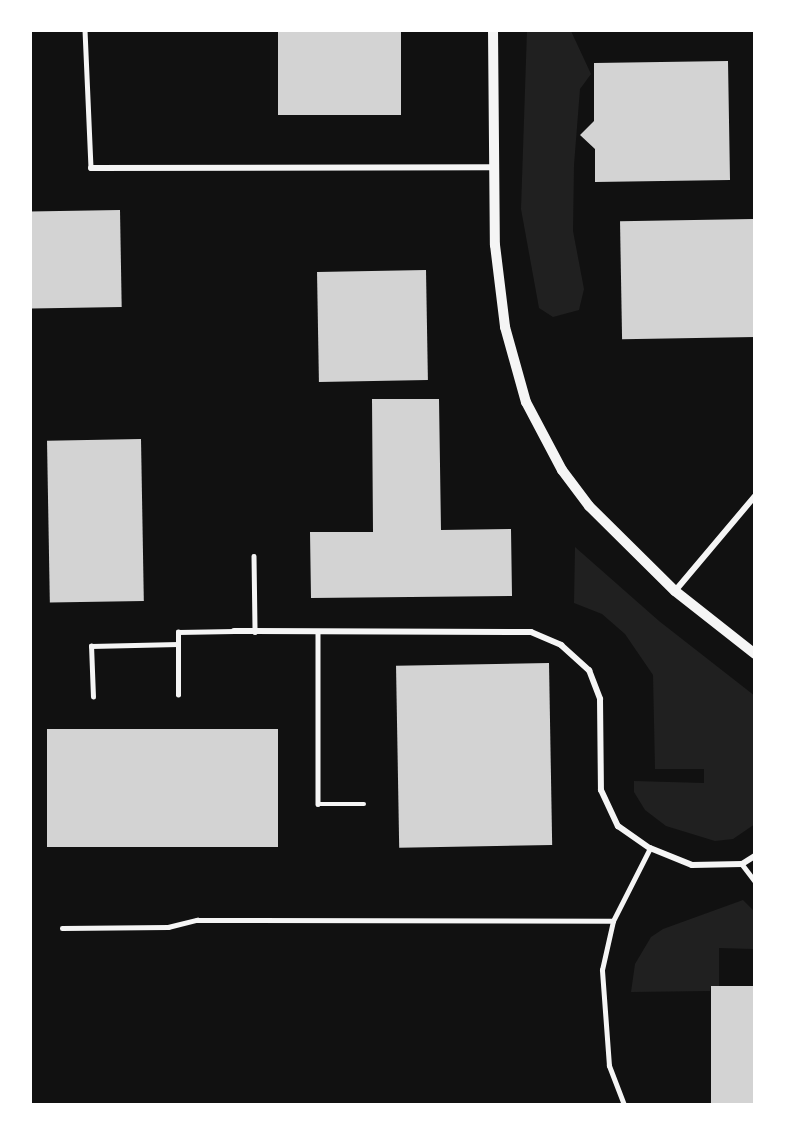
<!DOCTYPE html>
<html>
<head>
<meta charset="utf-8">
<style>
	body { margin:0 }
	#map { position:relative; width:785px; height:1135px; overflow:hidden; background:#111; font-family:"Work Sans",sans-serif }
	div>[style] { position:absolute }
	.green>* { inset:0; background:#202020 }
	.building>* { inset:0; background:#d3d3d3; transform-origin:0 0 }
	.service>* { height:4.5px; margin:-2.25px; padding:0 2.25px; transform-origin:2.25px; border-radius:2.25px; background:#f5f5f5 }
	.minor>* { height:6px; margin:-3px; padding:0 3px; transform-origin:3px; border-radius:3px; background:#f5f5f5 }
	.tertiary>* { height:10px; margin:-5px; padding:0 5px; transform-origin:5px; border-radius:5px; background:#f5f5f5 }
	span { translate:-50% -50%; white-space:nowrap; text-align:center; line-height:1.15; -webkit-text-stroke:6px #fff; paint-order:stroke }
	.frame { position:absolute; inset:0; border:32px solid #fff; pointer-events:none }
</style>
</head>
<body>
<div id="map">
	<div class="green">
		<i style="clip-path:polygon(527px 30px,571px 31px,591px 74px,580px 89px,574px 165px,573px 231px,584px 289px,579px 310px,553px 317px,539px 308px,521px 209px)"></i>
		<i style="clip-path:polygon(575px 547px,659px 621px,755px 696px,755px 824px,733px 839px,715px 841px,666px 826px,645px 810px,634px 792px,634px 781px,704px 783px,704px 769px,655px 769px,653px 675px,625px 634px,602px 614px,574px 603px)"></i>
		<i style="clip-path:polygon(743px 900px,755px 912px,755px 986px,753px 949px,719px 948px,719px 986px,711px 986px,710px 991px,631px 992px,635px 964px,651px 937px,663px 929px)"></i>
	</div>
	<div class="building">
		<i style="left:278px;top:30px;width:123px;height:85px"></i>
		<i style="clip-path:polygon(728px 61px,730px 180px,595px 182px,595px 149px,580px 135px,594px 121px,594px 63px)"></i>
		<i style="left:120px;top:210px;width:97px;height:90px;rotate:89deg"></i>
		<i style="left:753px;top:219px;width:118px;height:133px;rotate:89deg"></i>
		<i style="left:426px;top:270px;width:110px;height:109px;rotate:89deg"></i>
		<i style="clip-path:polygon(372px 399px,439px 399px,441px 530px,511px 529px,512px 596px,311px 598px,310px 532px,373px 532px)"></i>
		<i style="left:141px;top:439px;width:162px;height:94px;rotate:89deg"></i>
		<i style="left:549px;top:663px;width:182px;height:153px;rotate:89deg"></i>
		<i style="left:278px;top:729px;width:118px;height:231px;rotate:90deg"></i>
		<i style="left:711px;top:986px;width:44px;height:119px"></i>
	</div>
	<div class="service">
		<i style="left:85px;top:30px;width:138px;rotate:87.5deg"></i>
		<i style="left:254px;top:556px;width:76px;rotate:89.2deg"></i>
		<i style="left:318px;top:632px;width:172px;rotate:90deg"></i>
		<i style="left:318px;top:804px;width:46px"></i>
		<i style="left:178px;top:695px;width:63px;rotate:-90deg"></i>
		<i style="left:178px;top:632px;width:56px;rotate:-1deg"></i>
		<i style="left:93px;top:697px;width:51px;rotate:-92.2deg"></i>
		<i style="left:91px;top:646px;width:87px;rotate:-1.3deg"></i>
		<i style="left:742px;top:864px;width:21px;rotate:53deg"></i>
		<i style="left:62px;top:928px;width:106px;rotate:-0.5deg"></i>
		<i style="left:168px;top:927px;width:30px;rotate:-14deg"></i>
		<i style="left:197px;top:920px;width:416px;rotate:0.1deg"></i>
		<i style="left:624px;top:1105px;width:42px;rotate:-111deg"></i>
		<i style="left:609px;top:1066px;width:96px;rotate:-94.2deg"></i>
		<i style="left:602px;top:970px;width:50px;rotate:-77.3deg"></i>
		<i style="left:613px;top:921px;width:82px;rotate:-63.1deg"></i>
	</div>
	<div class="minor">
		<i style="left:91px;top:168px;width:402px;rotate:-0.1deg"></i>
		<i style="left:675px;top:591px;width:124px;rotate:-49.9deg"></i>
		<i style="left:234px;top:631px;width:297px;rotate:0.2deg"></i>
		<i style="left:531px;top:632px;width:33px;rotate:23deg"></i>
		<i style="left:561px;top:645px;width:38px;rotate:42deg"></i>
		<i style="left:589px;top:670px;width:31px;rotate:69deg"></i>
		<i style="left:600px;top:699px;width:91px;rotate:89.4deg"></i>
		<i style="left:601px;top:790px;width:40px;rotate:65deg"></i>
		<i style="left:618px;top:826px;width:39px;rotate:35deg"></i>
		<i style="left:650px;top:848px;width:45px;rotate:22deg"></i>
		<i style="left:692px;top:865px;width:50px;rotate:-1.1deg"></i>
		<i style="left:742px;top:864px;width:15px;rotate:-32deg"></i>
	</div>
	<div class="tertiary">
		<i style="left:493px;top:30px;width:215px;rotate:89.5deg"></i>
		<i style="left:495px;top:245px;width:83px;rotate:83deg"></i>
		<i style="left:505px;top:327px;width:78px;rotate:74.4deg"></i>
		<i style="left:526px;top:402px;width:77px;rotate:62.1deg"></i>
		<i style="left:562px;top:470px;width:45px;rotate:53.1deg"></i>
		<i style="left:589px;top:506px;width:121px;rotate:44.7deg"></i>
		<i style="left:675px;top:591px;width:102px;rotate:38.2deg"></i>
	</div>
	<div class="frame"></div>
</div>
</body>
</html>
